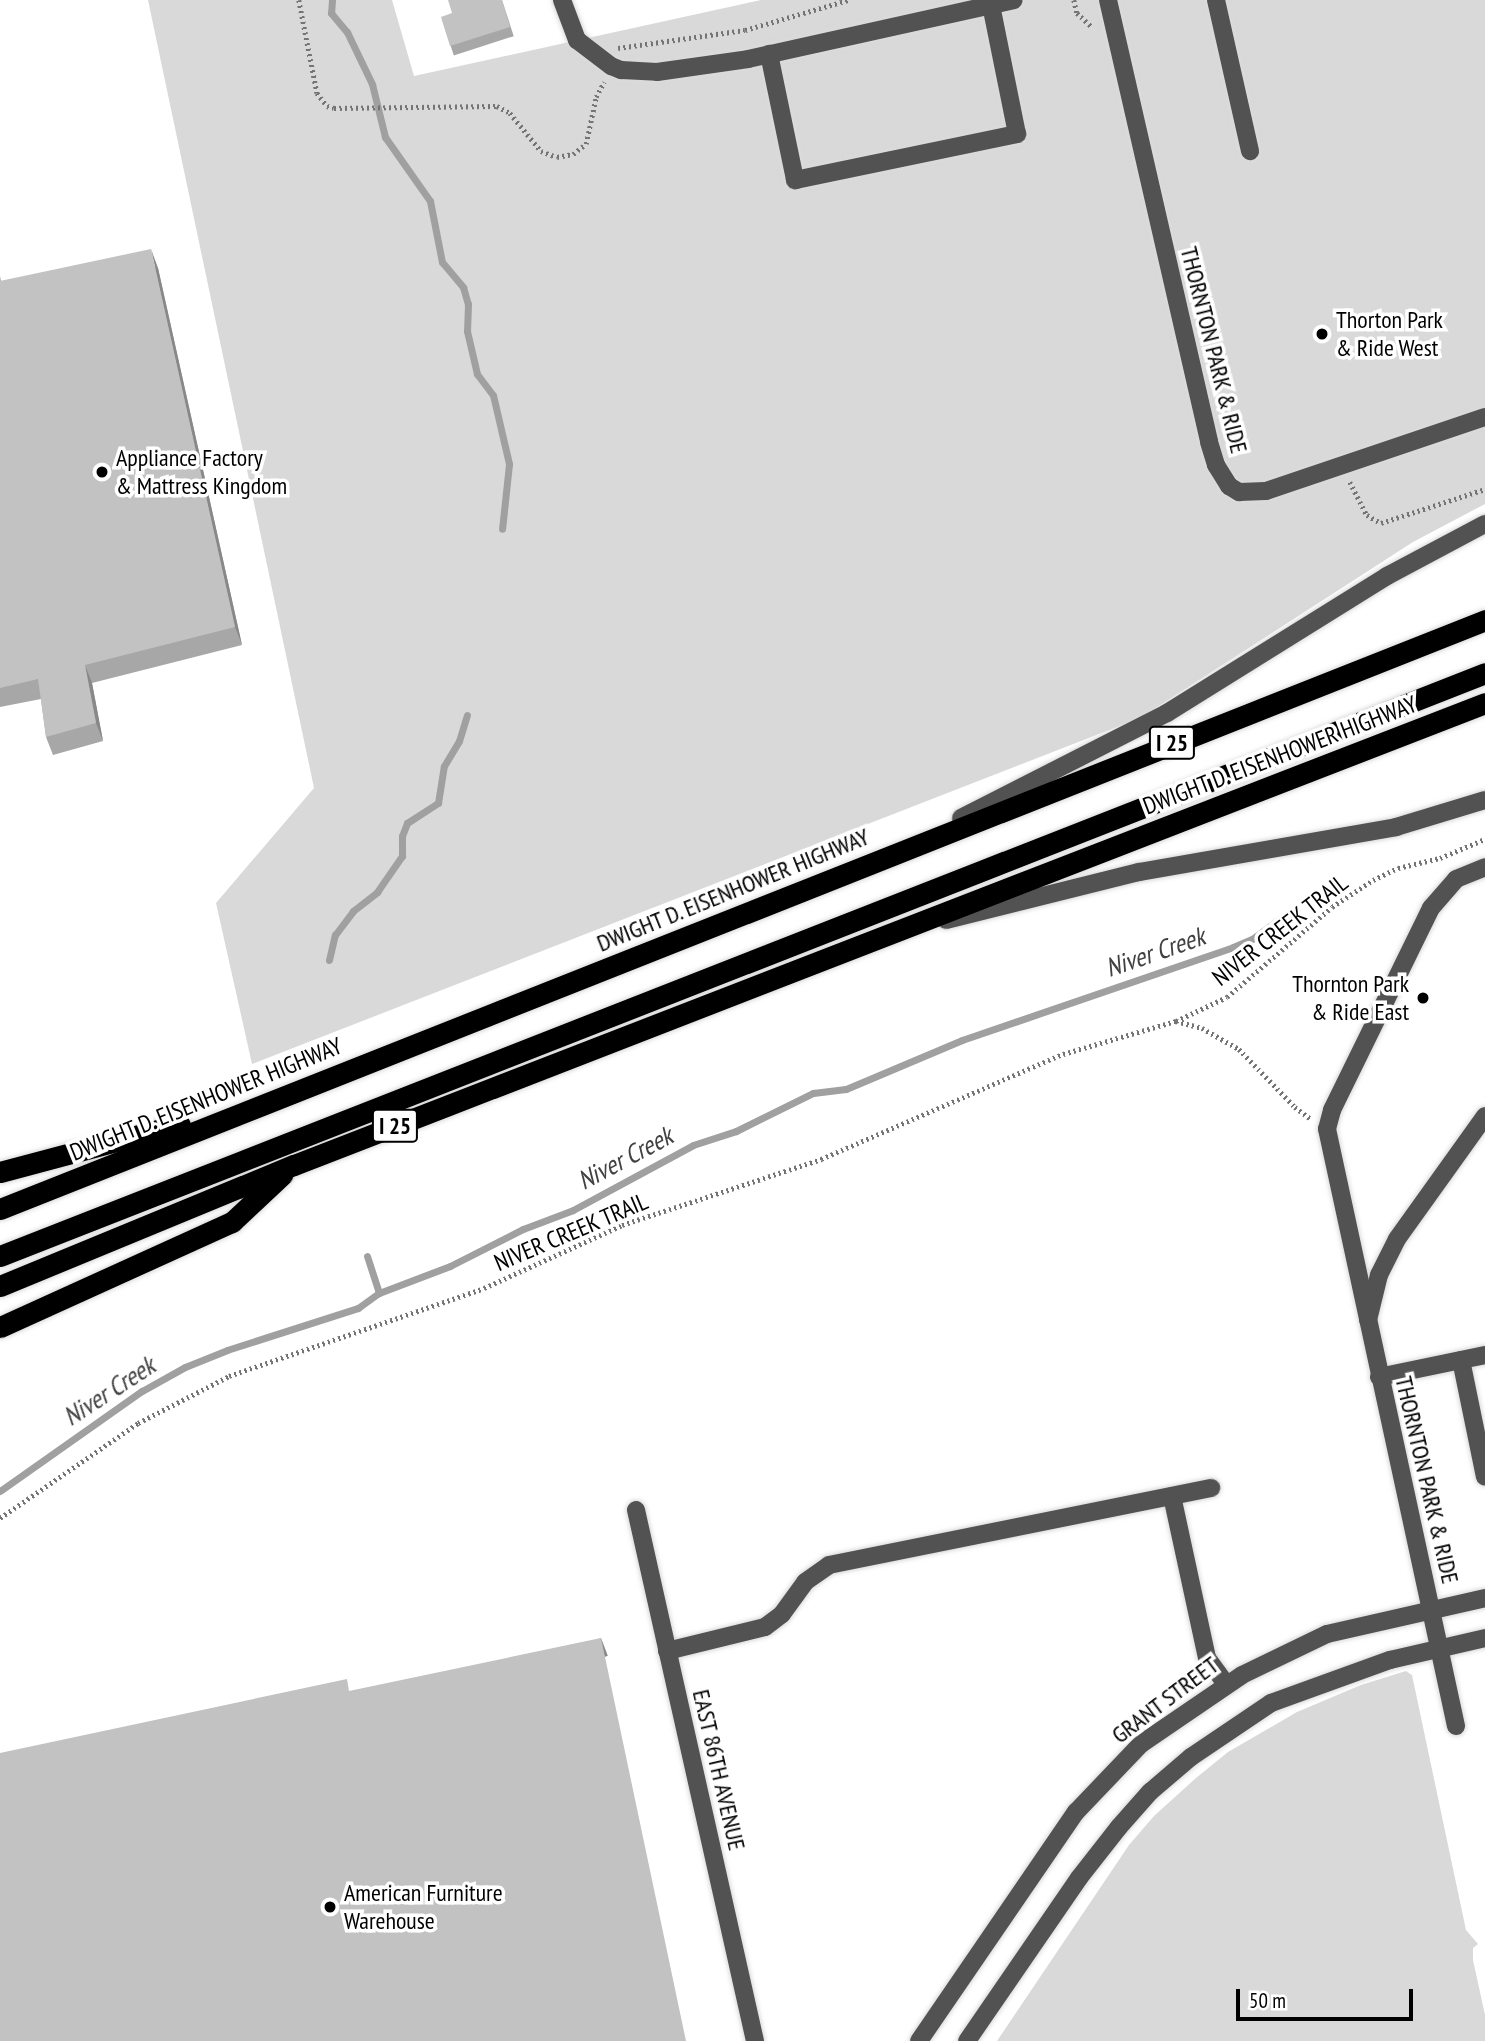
<!DOCTYPE html>
<html>
<head>
<meta charset="utf-8">
<style>
	body { margin:0 }
	#map { position:relative; width:1485px; height:2041px; overflow:hidden; background:#fff; font-family:"PT Sans Narrow",sans-serif }
	div>[style] { position:absolute }
	.green>* { inset:0; background:#d9d9d9 }
	.stream>* { height:7px; margin:-3.5px; padding:0 3.5px; transform-origin:3.5px; border-radius:3.5px; background:#a0a0a0 }
	.path>* { height:4.5px; margin-top:-2.25px; transform-origin:0; background:repeating-linear-gradient(90deg,#747474 0 2px,transparent 0 5.5px) }
	.roads { filter:drop-shadow(0 0 2px #dbdbdb) drop-shadow(0 0 2px #dbdbdb) }
	.minor>* { height:18px; margin:-9px; padding:0 9px; transform-origin:9px; border-radius:9px; background:#525252 }
	.highway>* { height:21px; margin:-10.5px; padding:0 10.5px; transform-origin:10.5px; border-radius:10.5px; background:#000 }
	.wall>* { inset:0; background:#a7a7a7; transform-origin:0 0 }
	.shaded-wall>* { inset:0; background:#888; transform-origin:0 0 }
	.building>* { inset:0; background:#c2c2c2 }
	.dots>* { width:19px; height:19px; translate:-50% -50%; box-sizing:border-box; border:4px solid #fff; border-radius:50% }
	span { translate:-50% -50%; white-space:nowrap; text-align:center; line-height:1.15; -webkit-text-stroke:7px #fff; paint-order:stroke }
	.shield-label span { padding:2px 5px; background:#fff; border:2px solid; border-radius:5px; -webkit-text-stroke-width:0 }
	.shield-label { font-size:23px; color:#000; font-weight:700 }
	.poi-label { font-size:24px; color:#000 }
	.left { translate:0 -50%; text-align:left }
	.right { translate:-100% -50%; text-align:right }
	.street-label { font-size:24px; color:#000 }
	.water-label { font-size:26px; color:#414141; font-style:italic }
	.scale { position:absolute; left:1236px; top:1989px; width:177px; height:32px; box-sizing:border-box; border:4px solid #000; border-top:0; padding-left:9px; font-size:21px; line-height:24px; white-space:nowrap; color:#000; -webkit-text-stroke:5px #fff; paint-order:stroke }
</style>
</head>
<body>
<div id="map">
	<div class="green">
		<i style="clip-path:polygon(148px 0,392px 0,414px 76px,761px 0,1485px 0,1485px 504px,1413px 542px,1140px 718px,252px 1064px,216px 903px,314px 788px)"></i>
		<i style="clip-path:polygon(1406px 1671px,1412px 1675px,1466px 1930px,1478px 1944px,1473px 1948px,1473px 1960px,1485px 2015px,1485px 2041px,997px 2041px,1129px 1845px,1154px 1816px,1196px 1778px,1228px 1752px,1297px 1712px,1361px 1685px)"></i>
	</div>
	<div class="stream">
		<i style="left:332px;top:0;width:13px;rotate:94deg"></i>
		<i style="left:331px;top:13px;width:25px;rotate:50deg"></i>
		<i style="left:347px;top:32px;width:58px;rotate:64.3deg"></i>
		<i style="left:372px;top:84px;width:55px;rotate:76.2deg"></i>
		<i style="left:385px;top:137px;width:78px;rotate:54.9deg"></i>
		<i style="left:430px;top:201px;width:62px;rotate:78.9deg"></i>
		<i style="left:442px;top:262px;width:33px;rotate:50deg"></i>
		<i style="left:463px;top:287px;width:18px;rotate:74deg"></i>
		<i style="left:468px;top:304px;width:27px;rotate:92deg"></i>
		<i style="left:467px;top:331px;width:44px;rotate:76.9deg"></i>
		<i style="left:477px;top:374px;width:26px;rotate:53deg"></i>
		<i style="left:493px;top:395px;width:71px;rotate:76.9deg"></i>
		<i style="left:509px;top:464px;width:65px;rotate:96.1deg"></i>
		<i style="left:329px;top:960px;width:26px;rotate:-77deg"></i>
		<i style="left:335px;top:935px;width:30px;rotate:-53deg"></i>
		<i style="left:353px;top:911px;width:31px;rotate:-38deg"></i>
		<i style="left:377px;top:892px;width:44px;rotate:-55.2deg"></i>
		<i style="left:402px;top:856px;width:20px;rotate:-90deg"></i>
		<i style="left:402px;top:836px;width:14px;rotate:-69deg"></i>
		<i style="left:407px;top:823px;width:37px;rotate:-33deg"></i>
		<i style="left:438px;top:803px;width:37px;rotate:-81deg"></i>
		<i style="left:444px;top:766px;width:29px;rotate:-59deg"></i>
		<i style="left:459px;top:741px;width:27px;rotate:-73deg"></i>
		<i style="left:367px;top:1256px;width:39px;rotate:72deg"></i>
		<i style="left:0;top:1491px;width:174px;rotate:-35.2deg"></i>
		<i style="left:142px;top:1391px;width:49px;rotate:-29.2deg"></i>
		<i style="left:185px;top:1367px;width:45px;rotate:-22deg"></i>
		<i style="left:227px;top:1350px;width:138px;rotate:-17.8deg"></i>
		<i style="left:358px;top:1308px;width:26px;rotate:-36deg"></i>
		<i style="left:379px;top:1293px;width:76px;rotate:-20.8deg"></i>
		<i style="left:450px;top:1266px;width:82px;rotate:-26.9deg"></i>
		<i style="left:523px;top:1229px;width:53px;rotate:-20.8deg"></i>
		<i style="left:573px;top:1210px;width:136px;rotate:-28.4deg"></i>
		<i style="left:693px;top:1145px;width:45px;rotate:-18deg"></i>
		<i style="left:736px;top:1131px;width:86px;rotate:-26.3deg"></i>
		<i style="left:813px;top:1093px;width:33px;rotate:-7deg"></i>
		<i style="left:846px;top:1089px;width:126px;rotate:-22.9deg"></i>
		<i style="left:962px;top:1040px;width:287px;rotate:-18.9deg"></i>
		<i style="left:1233px;top:947px;width:21px;rotate:-23deg"></i>
		<i style="left:1252px;top:939px;width:51px;rotate:-36.2deg"></i>
	</div>
	<div class="path">
		<i style="left:299px;top:0;width:95px;rotate:79deg"></i>
		<i style="left:317px;top:93px;width:16px;rotate:52deg"></i>
		<i style="left:327px;top:106px;width:7px;rotate:16deg"></i>
		<i style="left:334px;top:108px;width:163px;rotate:-0.7deg"></i>
		<i style="left:497px;top:106px;width:15px;rotate:28deg"></i>
		<i style="left:510px;top:113px;width:49px;rotate:50.8deg"></i>
		<i style="left:541px;top:151px;width:17px;rotate:21deg"></i>
		<i style="left:557px;top:157px;width:16px;rotate:-11deg"></i>
		<i style="left:573px;top:154px;width:16px;rotate:-38deg"></i>
		<i style="left:586px;top:144px;width:48px;rotate:-78deg"></i>
		<i style="left:596px;top:97px;width:17px;rotate:-62deg"></i>
		<i style="left:1074px;top:0;width:13px;rotate:77deg"></i>
		<i style="left:1077px;top:13px;width:21px;rotate:43deg"></i>
		<i style="left:618px;top:48px;width:128px;rotate:-8.1deg"></i>
		<i style="left:745px;top:30px;width:107px;rotate:-16.2deg"></i>
		<i style="left:1350px;top:482px;width:37px;rotate:63deg"></i>
		<i style="left:1367px;top:515px;width:16px;rotate:30deg"></i>
		<i style="left:1381px;top:523px;width:109px;rotate:-18.1deg"></i>
		<i style="left:1176px;top:1021px;width:27px;rotate:15deg"></i>
		<i style="left:1202px;top:1028px;width:43px;rotate:29.6deg"></i>
		<i style="left:1239px;top:1049px;width:81px;rotate:46deg"></i>
		<i style="left:1295px;top:1107px;width:20px;rotate:37deg"></i>
		<i style="left:0;top:1518px;width:168px;rotate:-34.5deg"></i>
		<i style="left:138px;top:1423px;width:102px;rotate:-27.3deg"></i>
		<i style="left:229px;top:1376px;width:270px;rotate:-19deg"></i>
		<i style="left:484px;top:1288px;width:152px;rotate:-24.5deg"></i>
		<i style="left:622px;top:1225px;width:210px;rotate:-18.3deg"></i>
		<i style="left:821px;top:1159px;width:264px;rotate:-23.5deg"></i>
		<i style="left:1063px;top:1054px;width:118px;rotate:-16.3deg"></i>
		<i style="left:1176px;top:1021px;width:56px;rotate:-25.2deg"></i>
		<i style="left:1227px;top:997px;width:138px;rotate:-40.6deg"></i>
		<i style="left:1332px;top:907px;width:49px;rotate:-33.4deg"></i>
		<i style="left:1373px;top:880px;width:28px;rotate:-26deg"></i>
		<i style="left:1398px;top:868px;width:43px;rotate:-13.4deg"></i>
		<i style="left:1440px;top:858px;width:49px;rotate:-22.9deg"></i>
	</div>
	<div class="roads">
		<div class="minor">
			<i style="left:562px;top:0;width:43px;rotate:69.4deg"></i>
			<i style="left:577px;top:40px;width:43px;rotate:37.4deg"></i>
			<i style="left:611px;top:66px;width:11px;rotate:22deg"></i>
			<i style="left:621px;top:70px;width:36px;rotate:3deg"></i>
			<i style="left:657px;top:72px;width:92px;rotate:-8.1deg"></i>
			<i style="left:748px;top:59px;width:272px;rotate:-12.5deg"></i>
			<i style="left:1108px;top:0;width:453px;rotate:77.1deg"></i>
			<i style="left:1209px;top:442px;width:24px;rotate:73deg"></i>
			<i style="left:1216px;top:465px;width:25px;rotate:58deg"></i>
			<i style="left:1229px;top:486px;width:12px;rotate:31deg"></i>
			<i style="left:1239px;top:492px;width:27px;rotate:-2deg"></i>
			<i style="left:1266px;top:491px;width:231px;rotate:-18.7deg"></i>
			<i style="left:1216px;top:0;width:155px;rotate:77.3deg"></i>
			<i style="left:769px;top:54px;width:129px;rotate:78.3deg"></i>
			<i style="left:795px;top:180px;width:227px;rotate:-11.7deg"></i>
			<i style="left:1017px;top:134px;width:132px;rotate:-101.4deg"></i>
			<i style="left:961px;top:818px;width:231px;rotate:-27deg"></i>
			<i style="left:1167px;top:713px;width:259px;rotate:-31.9deg"></i>
			<i style="left:1387px;top:576px;width:111px;rotate:-28deg"></i>
			<i style="left:946px;top:920px;width:199px;rotate:-14deg"></i>
			<i style="left:1139px;top:872px;width:261px;rotate:-9.9deg"></i>
			<i style="left:1396px;top:827px;width:93px;rotate:-16.9deg"></i>
			<i style="left:1368px;top:1320px;width:46px;rotate:-76.3deg"></i>
			<i style="left:1379px;top:1275px;width:40px;rotate:-63.4deg"></i>
			<i style="left:1397px;top:1239px;width:151px;rotate:-54.4deg"></i>
			<i style="left:1461px;top:1360px;width:119px;rotate:78.4deg"></i>
			<i style="left:1379px;top:1377px;width:108px;rotate:-11.7deg"></i>
			<i style="left:1172px;top:1496px;width:166px;rotate:77.8deg"></i>
			<i style="left:1207px;top:1658px;width:32px;rotate:54deg"></i>
			<i style="left:636px;top:1510px;width:544px;rotate:77.37deg"></i>
			<i style="left:667px;top:1651px;width:101px;rotate:-13.8deg"></i>
			<i style="left:765px;top:1627px;width:21px;rotate:-37deg"></i>
			<i style="left:782px;top:1614px;width:39px;rotate:-54deg"></i>
			<i style="left:805px;top:1582px;width:29px;rotate:-35deg"></i>
			<i style="left:829px;top:1565px;width:390px;rotate:-11.4deg"></i>
			<i style="left:1456px;top:1726px;width:611px;rotate:-102.19deg"></i>
			<i style="left:1327px;top:1129px;width:20px;rotate:-75deg"></i>
			<i style="left:1332px;top:1110px;width:225px;rotate:-63.9deg"></i>
			<i style="left:1431px;top:908px;width:38px;rotate:-49deg"></i>
			<i style="left:1456px;top:879px;width:31px;rotate:-22deg"></i>
			<i style="left:919px;top:2041px;width:278px;rotate:-55.6deg"></i>
			<i style="left:1076px;top:1812px;width:94px;rotate:-46.3deg"></i>
			<i style="left:1141px;top:1744px;width:122px;rotate:-34.3deg"></i>
			<i style="left:1242px;top:1675px;width:94px;rotate:-25.8deg"></i>
			<i style="left:1327px;top:1634px;width:162px;rotate:-12.8deg"></i>
			<i style="left:967px;top:2041px;width:198px;rotate:-55.5deg"></i>
			<i style="left:1079px;top:1878px;width:65px;rotate:-51.9deg"></i>
			<i style="left:1119px;top:1827px;width:47px;rotate:-48.5deg"></i>
			<i style="left:1150px;top:1792px;width:54px;rotate:-40.5deg"></i>
			<i style="left:1191px;top:1757px;width:97px;rotate:-34deg"></i>
			<i style="left:1271px;top:1703px;width:127px;rotate:-19.9deg"></i>
			<i style="left:1390px;top:1660px;width:98px;rotate:-13deg"></i>
		</div>
		<div class="highway">
			<i style="left:0;top:1172px;width:186px;rotate:-14.9deg"></i>
			<i style="left:0;top:1209px;width:1598px;rotate:-21.63deg"></i>
			<i style="left:0;top:1256px;width:1595px;rotate:-21.43deg"></i>
			<i style="left:0;top:1286px;width:318px;rotate:-22.4deg"></i>
			<i style="left:294px;top:1165px;width:1277px;rotate:-21.2deg"></i>
			<i style="left:0;top:1327px;width:255px;rotate:-24.4deg"></i>
			<i style="left:232px;top:1222px;width:69px;rotate:-43.2deg"></i>
		</div>
	</div>
	<div class="wall">
		<i style="left:502px;top:0;width:38px;height:63px;rotate:72deg"></i>
		<i style="clip-path:polygon(158px 268px,242px 645px,92px 683px,103px 741px,53px 755px,46px 737px,41px 699px,0 707px,0 276px,1px 281px)"></i>
	</div>
	<div class="shaded-wall">
		<i style="clip-path:polygon(151px 249px,158px 268px,242px 645px,235px 627px)"></i>
		<i style="clip-path:polygon(85px 665px,92px 683px,103px 741px,96px 723px)"></i>
		<i style="left:601px;top:1638px;width:19px;height:412px;rotate:69deg"></i>
	</div>
	<div class="building">
		<i style="clip-path:polygon(448px 0,502px 0,510px 27px,450px 46px,441px 17px,452px 13px)"></i>
		<i style="clip-path:polygon(151px 249px,235px 627px,85px 665px,96px 723px,46px 737px,38px 679px,0 688px,0 281px)"></i>
		<i style="clip-path:polygon(601px 1638px,686px 2041px,0 2041px,0 1753px,347px 1679px,349px 1691px)"></i>
	</div>
	<div class="dots">
		<i style="left:1322px;top:334px;background:#000"></i>
		<i style="left:102px;top:472px;background:#000"></i>
		<i style="left:1423px;top:998px;background:#000"></i>
		<i style="left:330px;top:1907px;background:#000"></i>
	</div>
	<div class="shield-label">
		<span style="left:1172px;top:743px">I 25</span>
		<span style="left:395px;top:1126px">I 25</span>
	</div>
	<div class="poi-label">
		<span class="left" style="left:1336px;top:334px">Thorton Park<br>&amp; Ride West</span>
		<span class="left" style="left:116px;top:472px">Appliance Factory<br>&amp; Mattress Kingdom</span>
		<span class="right" style="left:1409px;top:998px">Thornton Park<br>&amp; Ride East</span>
		<span class="left" style="left:344px;top:1907px">American Furniture<br>Warehouse</span>
	</div>
	<div class="street-label">
		<span style="left:1214px;top:350px;rotate:76deg">THORNTON PARK &amp; RIDE</span>
		<span style="left:1280px;top:755px;rotate:-21deg">DWIGHT D. EISENHOWER HIGHWAY</span>
		<span style="left:733px;top:890px;rotate:-22deg">DWIGHT D. EISENHOWER HIGHWAY</span>
		<span style="left:1280px;top:930px;rotate:-38deg">NIVER CREEK TRAIL</span>
		<span style="left:206px;top:1099px;rotate:-22deg">DWIGHT D. EISENHOWER HIGHWAY</span>
		<span style="left:571px;top:1232px;rotate:-23deg">NIVER CREEK TRAIL</span>
		<span style="left:1427px;top:1480px;rotate:77deg">THORNTON PARK &amp; RIDE</span>
		<span style="left:1165px;top:1700px;rotate:-37deg">GRANT STREET</span>
		<span style="left:719px;top:1770px;rotate:77deg">EAST 86TH AVENUE</span>
	</div>
	<div class="water-label">
		<span style="left:1155px;top:952px;rotate:-19deg">Niver Creek</span>
		<span style="left:625px;top:1158px;rotate:-28deg">Niver Creek</span>
		<span style="left:109px;top:1391px;rotate:-33deg">Niver Creek</span>
	</div>
	<div class="scale">50 m</div>
</div>
</body>
</html>
